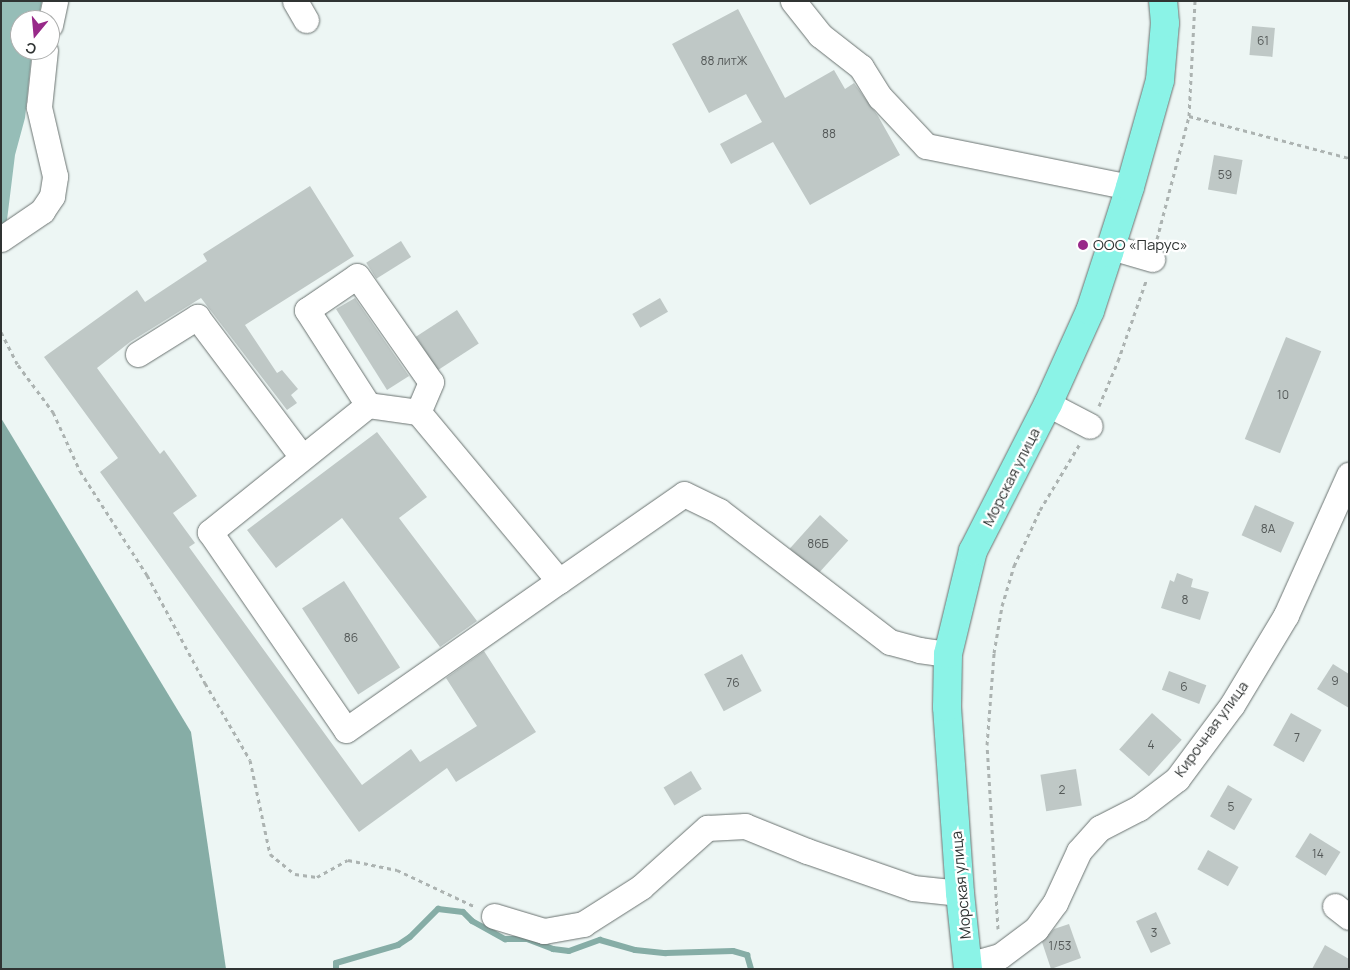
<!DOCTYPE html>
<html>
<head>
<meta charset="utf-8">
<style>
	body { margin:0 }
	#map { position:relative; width:1350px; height:970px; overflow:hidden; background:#edf6f4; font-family:Manrope,sans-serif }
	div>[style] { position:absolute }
	.forest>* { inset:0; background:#96bdb7 }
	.water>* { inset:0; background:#86ada6 }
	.stream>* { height:6px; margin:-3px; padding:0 3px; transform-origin:3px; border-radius:3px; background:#86ada6 }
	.building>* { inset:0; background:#bfc8c6; transform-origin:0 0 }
	.path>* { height:3px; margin-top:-1.5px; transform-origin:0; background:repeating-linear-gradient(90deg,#acb3b1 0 4px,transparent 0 8px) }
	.roads { filter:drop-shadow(0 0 1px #6b7371) drop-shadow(0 0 1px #6b7371) }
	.minor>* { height:25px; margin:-12.5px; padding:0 12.5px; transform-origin:12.5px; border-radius:12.5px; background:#fff }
	.major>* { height:28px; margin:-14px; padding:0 14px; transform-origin:14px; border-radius:14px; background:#8bf3e7 }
	.dots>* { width:14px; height:14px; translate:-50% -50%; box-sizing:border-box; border:2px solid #fff; border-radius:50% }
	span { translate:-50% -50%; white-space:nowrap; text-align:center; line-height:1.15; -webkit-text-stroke:4.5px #fff; paint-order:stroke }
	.number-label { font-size:12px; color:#545958 }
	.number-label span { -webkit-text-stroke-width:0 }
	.poi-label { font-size:15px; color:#303433 }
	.left { translate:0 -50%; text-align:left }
	.street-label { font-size:15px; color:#303433 }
	.frame { position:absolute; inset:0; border:2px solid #303433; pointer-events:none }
	.north { position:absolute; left:10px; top:10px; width:50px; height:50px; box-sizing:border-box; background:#fff; border:1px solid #acaead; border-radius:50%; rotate:197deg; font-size:14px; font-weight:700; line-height:20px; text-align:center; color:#303433 }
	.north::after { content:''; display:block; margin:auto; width:18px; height:22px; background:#982989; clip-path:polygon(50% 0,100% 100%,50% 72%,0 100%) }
</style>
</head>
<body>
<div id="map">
	<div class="forest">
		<i style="clip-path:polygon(1px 1px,42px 1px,38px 20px,20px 20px,20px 50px,32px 50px,25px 118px,15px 155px,7px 220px,1px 225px)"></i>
	</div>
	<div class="water">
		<i style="clip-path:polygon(1px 418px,191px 732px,226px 969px,1px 969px)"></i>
	</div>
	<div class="stream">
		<i style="left:336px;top:969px;width:6px;rotate:-90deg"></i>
		<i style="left:336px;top:963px;width:65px;rotate:-16.2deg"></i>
		<i style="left:398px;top:945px;width:14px;rotate:-34deg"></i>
		<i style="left:410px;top:937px;width:40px;rotate:-45deg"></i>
		<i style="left:438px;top:909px;width:25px;rotate:7deg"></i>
		<i style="left:463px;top:912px;width:13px;rotate:45deg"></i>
		<i style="left:472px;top:921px;width:38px;rotate:29deg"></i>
		<i style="left:505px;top:939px;width:22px"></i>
		<i style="left:527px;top:939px;width:28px;rotate:21deg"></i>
		<i style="left:553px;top:949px;width:16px;rotate:7deg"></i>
		<i style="left:569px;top:951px;width:33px;rotate:-20deg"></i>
		<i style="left:600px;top:940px;width:36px;rotate:16deg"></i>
		<i style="left:635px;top:950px;width:31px;rotate:6deg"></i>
		<i style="left:666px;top:953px;width:67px;rotate:-1.7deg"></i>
		<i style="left:733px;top:951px;width:15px;rotate:16deg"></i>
		<i style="left:747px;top:955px;width:15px;rotate:74deg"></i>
	</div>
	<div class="building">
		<i style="clip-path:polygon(738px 9px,785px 98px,834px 70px,845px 89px,854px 83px,878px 116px,900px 155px,810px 205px,773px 142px,731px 164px,720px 144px,762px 122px,746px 94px,709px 113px,672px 44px)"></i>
		<i style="left:1252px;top:26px;width:23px;height:29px;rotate:5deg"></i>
		<i style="left:1214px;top:155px;width:29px;height:35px;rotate:10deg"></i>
		<i style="clip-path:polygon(310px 186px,354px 256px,245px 325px,277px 373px,282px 370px,298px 389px,291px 395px,297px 403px,287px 410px,201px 298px,130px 342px,97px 368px,160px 454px,164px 450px,197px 496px,173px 513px,195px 543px,189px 547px,362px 785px,411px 749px,420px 762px,477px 726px,446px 678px,484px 651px,536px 732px,456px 782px,447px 768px,359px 832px,100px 472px,118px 458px,44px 357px,137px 290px,145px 302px,207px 261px,203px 254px)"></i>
		<i style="left:401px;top:241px;width:19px;height:41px;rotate:58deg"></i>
		<i style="clip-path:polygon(355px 298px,409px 376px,387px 390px,336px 309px)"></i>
		<i style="left:660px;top:298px;width:16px;height:32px;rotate:60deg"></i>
		<i style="left:457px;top:310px;width:40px;height:49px;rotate:57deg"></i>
		<i style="left:1286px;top:337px;width:38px;height:110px;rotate:22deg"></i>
		<i style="clip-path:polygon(377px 432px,427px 497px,399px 518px,477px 621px,440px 647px,342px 518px,276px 568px,247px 530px)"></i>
		<i style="left:1255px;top:505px;width:43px;height:33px;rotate:24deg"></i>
		<i style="left:820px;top:515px;width:38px;height:45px;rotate:42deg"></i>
		<i style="clip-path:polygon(1177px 573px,1193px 579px,1191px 587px,1209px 592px,1200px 620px,1161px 608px,1170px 580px,1174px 582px)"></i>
		<i style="left:344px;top:581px;width:103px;height:50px;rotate:57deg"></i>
		<i style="left:742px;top:654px;width:42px;height:43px;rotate:62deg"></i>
		<i style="clip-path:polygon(1333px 664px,1349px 674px,1349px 708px,1317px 689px)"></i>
		<i style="left:1169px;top:671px;width:40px;height:20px;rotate:21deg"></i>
		<i style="left:1152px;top:713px;width:40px;height:49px;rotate:42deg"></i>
		<i style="left:1291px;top:713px;width:35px;height:37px;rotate:29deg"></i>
		<i style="left:1076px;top:769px;width:37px;height:36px;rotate:81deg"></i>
		<i style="left:691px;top:771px;width:21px;height:32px;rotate:59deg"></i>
		<i style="left:1228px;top:785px;width:28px;height:36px;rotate:30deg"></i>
		<i style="left:1310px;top:833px;width:36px;height:28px;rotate:32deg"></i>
		<i style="left:1208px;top:850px;width:35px;height:22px;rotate:29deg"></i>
		<i style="left:1156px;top:912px;width:35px;height:22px;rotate:65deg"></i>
		<i style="clip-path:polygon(1069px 924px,1081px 958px,1051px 969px,1042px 942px,1054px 929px)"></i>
		<i style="clip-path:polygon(1325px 945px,1349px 959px,1349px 969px,1312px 969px)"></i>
	</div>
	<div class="path">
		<i style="left:1189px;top:116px;width:165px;rotate:14.7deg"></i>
		<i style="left:1157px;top:239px;width:127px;rotate:-75.4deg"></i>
		<i style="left:1189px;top:116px;width:115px;rotate:-87deg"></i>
		<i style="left:1px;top:332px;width:37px;rotate:63deg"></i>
		<i style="left:18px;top:365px;width:59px;rotate:53.3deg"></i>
		<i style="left:53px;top:412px;width:65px;rotate:65.4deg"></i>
		<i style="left:80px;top:471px;width:124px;rotate:57.2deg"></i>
		<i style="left:147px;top:575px;width:123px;rotate:61.8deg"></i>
		<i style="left:205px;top:683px;width:89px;rotate:59.7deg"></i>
		<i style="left:250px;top:760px;width:96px;rotate:78deg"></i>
		<i style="left:270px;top:854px;width:32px;rotate:39deg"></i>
		<i style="left:295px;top:874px;width:22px;rotate:8deg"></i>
		<i style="left:317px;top:877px;width:35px;rotate:-29deg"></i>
		<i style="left:348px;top:860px;width:50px;rotate:11.5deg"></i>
		<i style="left:397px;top:870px;width:85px;rotate:25.1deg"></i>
		<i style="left:1099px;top:406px;width:49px;rotate:-67.1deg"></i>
		<i style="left:1118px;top:361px;width:85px;rotate:-70.7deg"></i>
		<i style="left:998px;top:929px;width:184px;rotate:-93.4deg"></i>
		<i style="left:987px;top:745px;width:92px;rotate:-85.6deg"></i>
		<i style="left:994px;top:653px;width:48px;rotate:-80.3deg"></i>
		<i style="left:1002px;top:606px;width:42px;rotate:-73.3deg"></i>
		<i style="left:1014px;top:566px;width:62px;rotate:-65.1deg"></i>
		<i style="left:1040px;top:510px;width:76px;rotate:-59deg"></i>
	</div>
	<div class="roads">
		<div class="minor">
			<i style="left:295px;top:1px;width:22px;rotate:60deg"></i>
			<i style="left:793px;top:1px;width:43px;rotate:51.5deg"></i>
			<i style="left:820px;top:35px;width:52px;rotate:38deg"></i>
			<i style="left:861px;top:67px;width:36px;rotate:58deg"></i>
			<i style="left:880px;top:97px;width:67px;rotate:46.8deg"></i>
			<i style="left:926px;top:146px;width:208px;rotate:11.4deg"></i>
			<i style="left:50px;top:25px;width:25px;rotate:-78deg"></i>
			<i style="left:1px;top:239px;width:50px;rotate:-34.3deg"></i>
			<i style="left:42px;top:211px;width:18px;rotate:-56deg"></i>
			<i style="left:52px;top:196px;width:20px;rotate:-81deg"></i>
			<i style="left:55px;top:176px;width:71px;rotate:-103.1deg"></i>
			<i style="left:39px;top:107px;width:57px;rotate:-84deg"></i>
			<i style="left:1111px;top:247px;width:43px;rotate:16.3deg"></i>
			<i style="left:138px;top:354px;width:70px;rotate:-32.1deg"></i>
			<i style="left:197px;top:317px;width:175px;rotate:53.1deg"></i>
			<i style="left:1048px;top:404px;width:47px;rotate:27.6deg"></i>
			<i style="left:368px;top:405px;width:113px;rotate:-122.7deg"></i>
			<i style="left:307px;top:310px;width:60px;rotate:-34.2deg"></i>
			<i style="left:357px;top:276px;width:129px;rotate:55.1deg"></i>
			<i style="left:431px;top:382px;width:33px;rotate:113deg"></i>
			<i style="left:559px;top:581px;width:220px;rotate:-129.8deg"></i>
			<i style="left:418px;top:412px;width:50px;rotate:-172deg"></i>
			<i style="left:368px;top:405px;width:203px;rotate:141.2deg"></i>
			<i style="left:210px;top:532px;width:240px;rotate:55.5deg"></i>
			<i style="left:346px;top:730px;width:260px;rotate:-35deg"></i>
			<i style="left:559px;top:581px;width:152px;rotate:-34.8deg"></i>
			<i style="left:684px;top:494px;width:39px;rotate:26deg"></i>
			<i style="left:719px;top:511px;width:215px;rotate:37.5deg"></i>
			<i style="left:890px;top:642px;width:30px;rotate:15deg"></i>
			<i style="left:919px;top:650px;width:29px;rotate:8deg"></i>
			<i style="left:1335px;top:906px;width:18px;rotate:38deg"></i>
			<i style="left:494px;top:916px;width:52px;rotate:16.7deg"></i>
			<i style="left:544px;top:931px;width:40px;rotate:-10deg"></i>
			<i style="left:583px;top:924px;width:69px;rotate:-32.5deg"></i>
			<i style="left:641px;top:887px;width:89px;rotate:-41.8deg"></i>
			<i style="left:707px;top:828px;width:38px;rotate:-3deg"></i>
			<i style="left:745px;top:826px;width:67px;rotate:22deg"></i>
			<i style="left:807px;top:851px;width:112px;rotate:19.2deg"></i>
			<i style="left:913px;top:888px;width:47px;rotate:6.1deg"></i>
			<i style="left:968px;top:965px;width:33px;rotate:-16deg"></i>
			<i style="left:1000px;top:956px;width:45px;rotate:-36.9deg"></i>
			<i style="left:1036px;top:929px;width:32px;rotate:-54deg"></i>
			<i style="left:1055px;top:903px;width:57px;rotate:-65.2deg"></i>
			<i style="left:1079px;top:851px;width:31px;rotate:-48deg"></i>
			<i style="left:1100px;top:828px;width:44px;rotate:-27.1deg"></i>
			<i style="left:1139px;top:808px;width:48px;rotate:-37.3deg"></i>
			<i style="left:1177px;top:779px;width:92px;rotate:-53.4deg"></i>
			<i style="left:1232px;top:705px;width:105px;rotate:-59deg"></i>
			<i style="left:1286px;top:615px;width:154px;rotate:-65.8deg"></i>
		</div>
		<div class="major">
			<i style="left:968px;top:969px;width:76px;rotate:-96deg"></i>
			<i style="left:960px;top:893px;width:186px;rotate:-94deg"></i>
			<i style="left:947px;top:707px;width:53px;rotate:-88.9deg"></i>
			<i style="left:948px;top:654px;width:106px;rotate:-76.4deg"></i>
			<i style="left:973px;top:551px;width:165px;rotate:-63deg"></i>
			<i style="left:1048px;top:404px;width:102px;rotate:-65.7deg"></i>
			<i style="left:1090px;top:311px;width:61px;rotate:-71.9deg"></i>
			<i style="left:1109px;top:253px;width:69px;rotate:-72.3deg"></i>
			<i style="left:1130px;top:187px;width:111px;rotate:-74.3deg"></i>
			<i style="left:1160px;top:80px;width:57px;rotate:-85deg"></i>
			<i style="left:1165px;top:23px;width:22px;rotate:-95deg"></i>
		</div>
	</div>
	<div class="dots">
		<i style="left:1083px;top:245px;background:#982989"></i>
	</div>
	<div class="number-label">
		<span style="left:1263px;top:41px">61</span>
		<span style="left:724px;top:61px">88 литЖ</span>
		<span style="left:829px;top:134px">88</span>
		<span style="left:1225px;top:175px">59</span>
		<span style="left:1283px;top:395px">10</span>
		<span style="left:1268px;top:529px">8А</span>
		<span style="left:818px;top:544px">86Б</span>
		<span style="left:1185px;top:600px">8</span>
		<span style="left:351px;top:638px">86</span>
		<span style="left:1335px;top:681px">9</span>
		<span style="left:733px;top:683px">76</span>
		<span style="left:1184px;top:687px">6</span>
		<span style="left:1297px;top:738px">7</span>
		<span style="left:1151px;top:745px">4</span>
		<span style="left:1062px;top:790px">2</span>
		<span style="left:1231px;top:807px">5</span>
		<span style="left:1318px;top:854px">14</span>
		<span style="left:1154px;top:933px">3</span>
		<span style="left:1060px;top:946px">1/53</span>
	</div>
	<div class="poi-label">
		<span class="left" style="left:1093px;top:245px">ООО «Парус»</span>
	</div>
	<div class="street-label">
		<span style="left:1011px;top:477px;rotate:-63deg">Морская улица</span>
		<span style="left:1211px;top:729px;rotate:-54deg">Кирочная улица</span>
		<span style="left:961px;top:885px;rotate:-95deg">Морская улица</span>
	</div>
	<div class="frame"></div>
	<div class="north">С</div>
</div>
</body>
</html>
